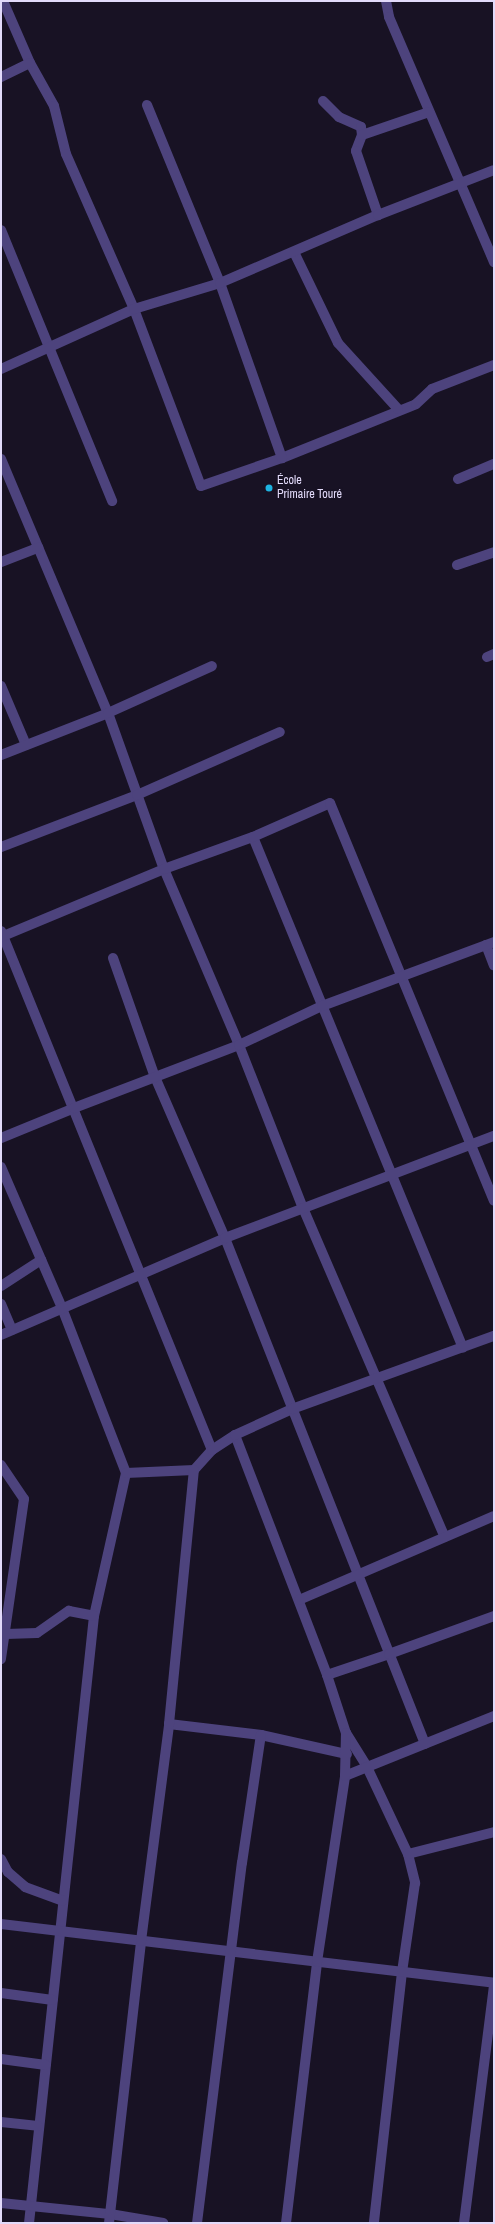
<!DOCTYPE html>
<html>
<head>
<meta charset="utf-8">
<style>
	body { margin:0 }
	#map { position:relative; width:495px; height:2224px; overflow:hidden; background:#181224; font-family:"Archivo Narrow",sans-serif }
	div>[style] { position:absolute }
	.minor>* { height:10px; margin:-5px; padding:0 5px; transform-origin:5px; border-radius:5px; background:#4d437d }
	.dots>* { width:11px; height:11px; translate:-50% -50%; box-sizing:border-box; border:2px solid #181224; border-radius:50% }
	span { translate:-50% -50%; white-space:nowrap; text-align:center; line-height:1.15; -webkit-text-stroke:3px #181224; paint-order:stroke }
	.poi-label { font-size:12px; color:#e2dafa }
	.left { translate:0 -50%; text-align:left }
	.frame { position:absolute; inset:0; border:2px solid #e2dafa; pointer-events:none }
</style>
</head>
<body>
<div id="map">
	<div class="minor">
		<i style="left:3px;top:1px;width:68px;rotate:66.5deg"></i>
		<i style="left:30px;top:63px;width:49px;rotate:60.8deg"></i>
		<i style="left:54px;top:106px;width:49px;rotate:76deg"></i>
		<i style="left:66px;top:154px;width:169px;rotate:66.3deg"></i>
		<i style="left:134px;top:309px;width:189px;rotate:69.3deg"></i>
		<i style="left:201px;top:486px;width:86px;rotate:-19.1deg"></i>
		<i style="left:282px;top:458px;width:144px;rotate:-21.9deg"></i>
		<i style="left:416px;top:404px;width:22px;rotate:-43deg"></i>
		<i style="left:432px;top:389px;width:66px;rotate:-21.2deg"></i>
		<i style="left:386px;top:1px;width:16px;rotate:79deg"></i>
		<i style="left:389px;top:17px;width:267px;rotate:66.8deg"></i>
		<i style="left:1px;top:77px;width:32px;rotate:-26deg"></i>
		<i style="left:323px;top:101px;width:23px;rotate:45deg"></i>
		<i style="left:339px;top:117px;width:24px;rotate:24deg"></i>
		<i style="left:361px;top:127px;width:8px;rotate:83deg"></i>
		<i style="left:362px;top:135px;width:17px;rotate:111deg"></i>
		<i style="left:356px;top:151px;width:68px;rotate:71deg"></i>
		<i style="left:147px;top:105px;width:192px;rotate:67.7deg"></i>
		<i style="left:220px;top:283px;width:186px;rotate:70.5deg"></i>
		<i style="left:362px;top:135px;width:71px;rotate:-18.9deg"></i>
		<i style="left:1px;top:230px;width:293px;rotate:67.7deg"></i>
		<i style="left:294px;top:252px;width:101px;rotate:64.2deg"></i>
		<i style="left:338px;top:343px;width:89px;rotate:47.7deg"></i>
		<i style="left:1px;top:369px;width:146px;rotate:-24.3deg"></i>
		<i style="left:134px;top:309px;width:90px;rotate:-16.8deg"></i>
		<i style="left:220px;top:283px;width:172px;rotate:-23.3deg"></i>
		<i style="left:378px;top:215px;width:124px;rotate:-21.2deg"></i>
		<i style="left:1px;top:459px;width:276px;rotate:67.2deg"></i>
		<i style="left:108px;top:713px;width:166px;rotate:70.3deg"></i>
		<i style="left:164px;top:869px;width:191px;rotate:66.9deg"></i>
		<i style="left:239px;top:1045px;width:175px;rotate:68.6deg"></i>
		<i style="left:303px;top:1208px;width:358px;rotate:66.7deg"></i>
		<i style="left:458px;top:479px;width:39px;rotate:-23deg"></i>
		<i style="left:1px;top:562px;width:40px;rotate:-21deg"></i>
		<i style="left:457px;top:565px;width:39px;rotate:-19deg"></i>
		<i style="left:487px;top:657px;width:8px;rotate:-23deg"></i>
		<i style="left:1px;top:686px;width:64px;rotate:67deg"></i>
		<i style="left:1px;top:755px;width:115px;rotate:-21.4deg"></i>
		<i style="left:108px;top:713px;width:114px;rotate:-24.3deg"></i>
		<i style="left:253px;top:837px;width:552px;rotate:67.66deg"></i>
		<i style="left:1px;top:847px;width:146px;rotate:-20.9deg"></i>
		<i style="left:137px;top:795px;width:156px;rotate:-23.8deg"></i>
		<i style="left:1px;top:931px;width:560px;rotate:67.88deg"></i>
		<i style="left:1px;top:937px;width:177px;rotate:-22.6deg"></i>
		<i style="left:164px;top:869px;width:95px;rotate:-19.8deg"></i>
		<i style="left:253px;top:837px;width:84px;rotate:-23.8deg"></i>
		<i style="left:330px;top:803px;width:430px;rotate:67.6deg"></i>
		<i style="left:486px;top:945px;width:22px;rotate:69deg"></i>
		<i style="left:113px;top:958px;width:126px;rotate:70.6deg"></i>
		<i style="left:155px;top:1077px;width:176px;rotate:66.5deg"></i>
		<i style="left:225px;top:1238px;width:544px;rotate:68.43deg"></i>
		<i style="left:1px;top:1138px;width:79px;rotate:-22.3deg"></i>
		<i style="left:74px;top:1108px;width:177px;rotate:-20.9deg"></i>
		<i style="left:239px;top:1045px;width:92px;rotate:-25.2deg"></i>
		<i style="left:322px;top:1006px;width:184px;rotate:-20.4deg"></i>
		<i style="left:1px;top:1167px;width:154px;rotate:66.6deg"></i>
		<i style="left:62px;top:1308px;width:177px;rotate:68.8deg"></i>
		<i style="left:126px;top:1473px;width:147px;rotate:102.6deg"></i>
		<i style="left:94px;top:1616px;width:610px;rotate:96.11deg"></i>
		<i style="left:1px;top:1286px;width:48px;rotate:-33deg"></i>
		<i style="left:1px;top:1304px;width:28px;rotate:67deg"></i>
		<i style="left:1px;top:1335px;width:244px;rotate:-23.4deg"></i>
		<i style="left:225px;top:1238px;width:288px;rotate:-20.8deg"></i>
		<i style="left:235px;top:1435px;width:257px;rotate:69deg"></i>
		<i style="left:327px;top:1675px;width:61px;rotate:71.9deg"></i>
		<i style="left:346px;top:1733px;width:40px;rotate:58deg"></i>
		<i style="left:367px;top:1767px;width:96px;rotate:64.8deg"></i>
		<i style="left:408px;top:1854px;width:30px;rotate:76deg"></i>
		<i style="left:415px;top:1883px;width:90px;rotate:98.3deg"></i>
		<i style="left:402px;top:1972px;width:253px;rotate:96.4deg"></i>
		<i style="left:1px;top:1465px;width:41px;rotate:55.9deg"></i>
		<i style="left:24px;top:1499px;width:162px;rotate:98.2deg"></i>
		<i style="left:126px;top:1473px;width:68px;rotate:-2.5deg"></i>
		<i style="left:194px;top:1470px;width:27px;rotate:-48deg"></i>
		<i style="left:212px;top:1450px;width:27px;rotate:-33deg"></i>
		<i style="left:235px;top:1435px;width:63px;rotate:-24.5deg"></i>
		<i style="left:292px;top:1409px;width:215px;rotate:-19.9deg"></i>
		<i style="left:299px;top:1600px;width:212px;rotate:-23.3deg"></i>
		<i style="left:6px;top:1634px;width:31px;rotate:-2deg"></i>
		<i style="left:37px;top:1633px;width:39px;rotate:-35deg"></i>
		<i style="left:69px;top:1611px;width:25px;rotate:11deg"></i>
		<i style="left:327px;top:1675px;width:65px;rotate:-18.7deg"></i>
		<i style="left:389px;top:1654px;width:112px;rotate:-19.9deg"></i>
		<i style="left:169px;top:1724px;width:93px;rotate:6.8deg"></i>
		<i style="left:261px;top:1735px;width:88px;rotate:12.5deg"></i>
		<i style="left:345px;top:1776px;width:161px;rotate:-21.9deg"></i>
		<i style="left:408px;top:1854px;width:89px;rotate:-14.3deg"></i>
		<i style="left:1px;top:1859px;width:15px;rotate:62deg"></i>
		<i style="left:8px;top:1872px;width:23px;rotate:41deg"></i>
		<i style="left:25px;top:1887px;width:40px;rotate:20.2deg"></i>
		<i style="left:1px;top:1924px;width:497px;rotate:6.8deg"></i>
		<i style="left:1px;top:1993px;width:52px;rotate:7.7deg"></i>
		<i style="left:1px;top:2059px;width:45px;rotate:7.6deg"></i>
		<i style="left:1px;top:2122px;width:37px;rotate:6deg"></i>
		<i style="left:1px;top:2203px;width:110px;rotate:5.8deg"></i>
		<i style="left:110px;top:2214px;width:54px;rotate:9.6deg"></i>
		<i style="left:109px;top:2223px;width:284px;rotate:-83.5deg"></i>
		<i style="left:141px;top:1941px;width:219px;rotate:-82.6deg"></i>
		<i style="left:169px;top:1724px;width:255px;rotate:-84.4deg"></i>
		<i style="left:197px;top:2223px;width:363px;rotate:-82.9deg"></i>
		<i style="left:242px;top:1863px;width:129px;rotate:-81.6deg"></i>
		<i style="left:286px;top:2223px;width:263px;rotate:-83.2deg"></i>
		<i style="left:317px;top:1962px;width:188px;rotate:-81.4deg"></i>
		<i style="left:345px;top:1776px;width:43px;rotate:-88.7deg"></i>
		<i style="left:464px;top:2223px;width:238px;rotate:-82.8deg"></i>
	</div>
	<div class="dots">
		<i style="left:269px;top:488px;background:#1eb4e2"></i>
	</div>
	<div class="poi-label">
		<span class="left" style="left:277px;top:488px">École<br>Primaire Touré</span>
	</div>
	<div class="frame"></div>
</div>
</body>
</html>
